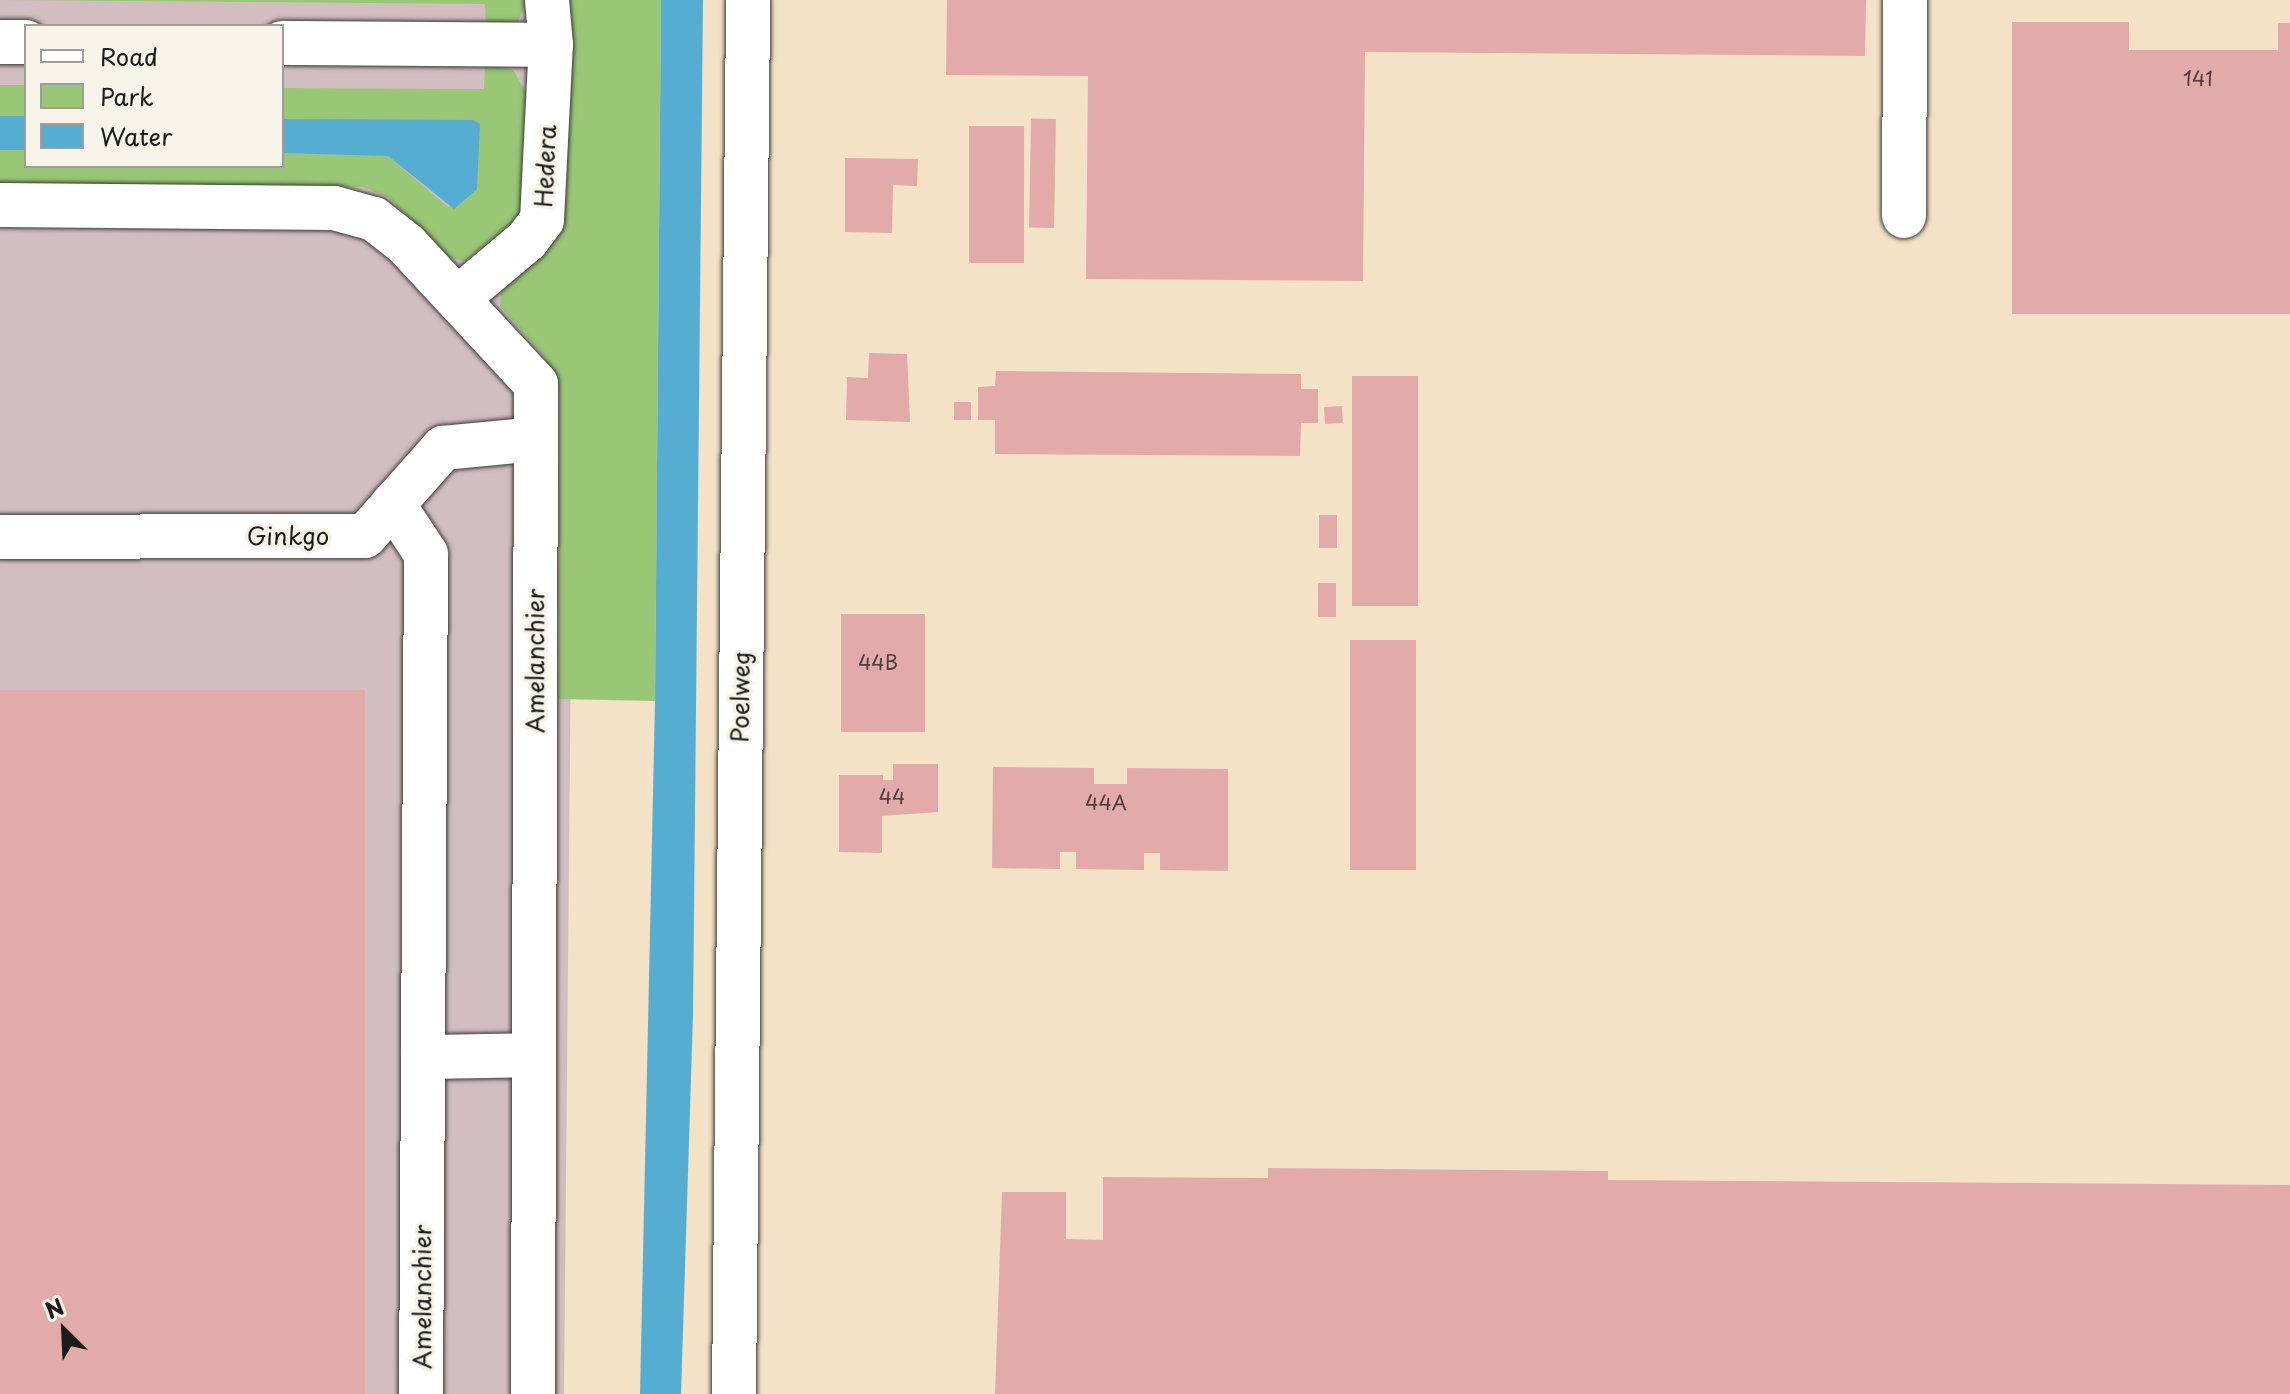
<!DOCTYPE html>
<html>
<head>
<meta charset="utf-8">
<style>
	body { margin:0 }
	#map { position:relative; width:2290px; height:1394px; overflow:hidden; background:#f3e2c6; font-family:"Playpen Sans",sans-serif }
	div>[style] { position:absolute }
	.industrial>* { inset:0; background:#d2bec1 }
	.green>* { inset:0; background:#99c776; transform-origin:0 0 }
	.water>* { inset:0; background:#55aed2; transform-origin:0 0 }
	.building>* { inset:0; background:#e2aba9; transform-origin:0 0 }
	.roads { filter:drop-shadow(0 0 2px #3c3a36) drop-shadow(0 0 2px #3c3a36) }
	.minor>* { height:44px; margin:-22px; padding:0 22px; transform-origin:22px; border-radius:22px; background:#fff }
	span { translate:-50% -50%; white-space:nowrap; text-align:center; line-height:1.15; -webkit-text-stroke:7px #f7f3e8; paint-order:stroke }
	.number-label { font-size:20px; color:#4e403f }
	.number-label span { -webkit-text-stroke-width:0 }
	.street-label { font-size:24px; color:#1c1c1c }
	.legend { position:absolute; left:24px; top:24px; width:260px; height:144px; box-sizing:border-box; background:#f7f3e8; border:2px solid #9f9d96; margin:0; padding:10px 14px; list-style:none; font-size:24px; color:#1c1c1c }
	.legend li { display:flex; align-items:center; gap:16px; height:40px }
	.legend b { width:40px; border:2px solid #9f9d96 }
	.north { position:absolute; left:24px; top:1290px; width:80px; height:80px; -webkit-text-stroke:6px #f7f3e8; paint-order:stroke; rotate:336deg; font-size:22px; font-weight:700; line-height:32px; text-align:center; color:#1c1c1c }
	.north::after { content:''; display:block; margin:auto; width:28px; height:36px; background:#1c1c1c; clip-path:polygon(50% 0,100% 100%,50% 72%,0 100%) }
</style>
</head>
<body>
<div id="map">
	<div class="industrial">
		<i style="clip-path:polygon(evenodd,0 0,577px 0,564px 1394px,0 1394px,0 0,26px 26px,282px 26px,282px 166px,26px 166px,26px 26px)"></i>
	</div>
	<div class="green">
		<i style="clip-path:polygon(0 0,527px 0,517px 24px,486px 32px,485px 4px)"></i>
		<i style="clip-path:polygon(564px 0,661px 0,655px 701px,559px 699px,560px 393px,545px 358px,500px 306px,501px 291px,554px 236px)"></i>
		<i style="clip-path:polygon(485px 62px,513px 70px,526px 92px,524px 203px,521px 215px,465px 261px,447px 257px,389px 198px,363px 187px,0 183px,0 150px,26px 150px,26px 166px,282px 166px,282px 153px,379px 154px,388px 156px,448px 207px,477px 189px,479px 124px,282px 119px,282px 88px,484px 89px)"></i>
		<i style="left:0;top:85px;width:26px;height:31px"></i>
	</div>
	<div class="water">
		<i style="clip-path:polygon(661px 0,703px 0,693px 1015px,681px 1394px,640px 1394px,655px 701px)"></i>
		<i style="left:0;top:116px;width:26px;height:34px"></i>
		<i style="clip-path:polygon(282px 119px,473px 120px,480px 124px,477px 189px,454px 209px,388px 156px,282px 153px)"></i>
	</div>
	<div class="building">
		<i style="clip-path:polygon(947px 0,1866px 0,1865px 56px,1365px 52px,1363px 281px,1086px 279px,1088px 76px,946px 75px)"></i>
		<i style="clip-path:polygon(2012px 22px,2129px 22px,2129px 50px,2278px 50px,2278px 23px,2290px 23px,2290px 314px,2012px 314px)"></i>
		<i style="left:1056px;top:119px;width:109px;height:25px;rotate:91deg"></i>
		<i style="left:969px;top:126px;width:55px;height:137px"></i>
		<i style="clip-path:polygon(845px 158px,918px 159px,917px 186px,893px 185px,892px 233px,845px 232px)"></i>
		<i style="clip-path:polygon(869px 353px,907px 354px,910px 422px,846px 420px,847px 377px,868px 378px)"></i>
		<i style="clip-path:polygon(996px 371px,1301px 374px,1301px 389px,1318px 389px,1318px 423px,1301px 423px,1300px 456px,995px 454px,995px 420px,978px 420px,978px 387px,995px 386px)"></i>
		<i style="left:1352px;top:376px;width:66px;height:230px"></i>
		<i style="left:971px;top:402px;width:18px;height:17px;rotate:90deg"></i>
		<i style="left:1342px;top:406px;width:17px;height:18px;rotate:87deg"></i>
		<i style="left:1319px;top:515px;width:18px;height:33px"></i>
		<i style="left:1318px;top:583px;width:18px;height:34px"></i>
		<i style="left:841px;top:614px;width:84px;height:118px"></i>
		<i style="left:1350px;top:640px;width:66px;height:230px"></i>
		<i style="left:0;top:690px;width:365px;height:704px"></i>
		<i style="clip-path:polygon(893px 764px,938px 764px,938px 812px,882px 816px,882px 853px,839px 852px,839px 775px,883px 775px,883px 780px,893px 780px)"></i>
		<i style="clip-path:polygon(993px 767px,1094px 768px,1094px 784px,1127px 784px,1127px 768px,1228px 769px,1228px 871px,1160px 870px,1160px 853px,1144px 853px,1144px 870px,1076px 869px,1076px 852px,1060px 852px,1060px 869px,992px 868px)"></i>
		<i style="clip-path:polygon(1268px 1168px,1608px 1171px,1608px 1180px,2290px 1185px,2290px 1394px,995px 1394px,1002px 1192px,1066px 1192px,1066px 1239px,1103px 1240px,1103px 1177px,1268px 1178px)"></i>
	</div>
	<div class="roads">
		<div class="minor">
			<i style="left:0;top:42px;width:26px"></i>
			<i style="left:282px;top:43px;width:269px;rotate:0.4deg"></i>
			<i style="left:0;top:205px;width:334px;rotate:0.5deg"></i>
			<i style="left:334px;top:208px;width:41px;rotate:15.4deg"></i>
			<i style="left:374px;top:219px;width:41px;rotate:38deg"></i>
			<i style="left:406px;top:244px;width:191px;rotate:47.1deg"></i>
			<i style="left:536px;top:384px;width:1010px;rotate:90.17deg"></i>
			<i style="left:1904px;top:216px;width:216px;rotate:-89.7deg"></i>
			<i style="left:458px;top:298px;width:90px;rotate:-40deg"></i>
			<i style="left:527px;top:240px;width:25px;rotate:-53deg"></i>
			<i style="left:542px;top:220px;width:175px;rotate:-87.1deg"></i>
			<i style="left:551px;top:45px;width:45px;rotate:-95.1deg"></i>
			<i style="left:393px;top:504px;width:60px;rotate:56.6deg"></i>
			<i style="left:426px;top:554px;width:840px;rotate:90.34deg"></i>
			<i style="left:0;top:537px;width:365px;rotate:-0.2deg"></i>
			<i style="left:365px;top:536px;width:118px;rotate:-48.4deg"></i>
			<i style="left:443px;top:448px;width:93px;rotate:-5.5deg"></i>
			<i style="left:423px;top:1057px;width:111px;rotate:-1deg"></i>
			<i style="left:734px;top:1394px;width:1394px;rotate:-89.42deg"></i>
		</div>
	</div>
	<div class="number-label">
		<span style="left:2198px;top:78px">141</span>
		<span style="left:878px;top:662px">44B</span>
		<span style="left:892px;top:796px">44</span>
		<span style="left:1106px;top:802px">44A</span>
	</div>
	<div class="street-label">
		<span style="left:545px;top:166px;rotate:-87deg">Hedera</span>
		<span style="left:288px;top:536px">Ginkgo</span>
		<span style="left:535px;top:661px;rotate:-90deg">Amelanchier</span>
		<span style="left:740px;top:697px;rotate:-89deg">Poelweg</span>
		<span style="left:422px;top:1297px;rotate:-90deg">Amelanchier</span>
	</div>
	<ul class="legend">
	<li><b style="height:10px;background:#fff"></b>Road</li>
	<li><b style="height:22px;background:#99c776"></b>Park</li>
	<li><b style="height:22px;background:#55aed2"></b>Water</li>
	</ul>
	<div class="north">N</div>
</div>
</body>
</html>
